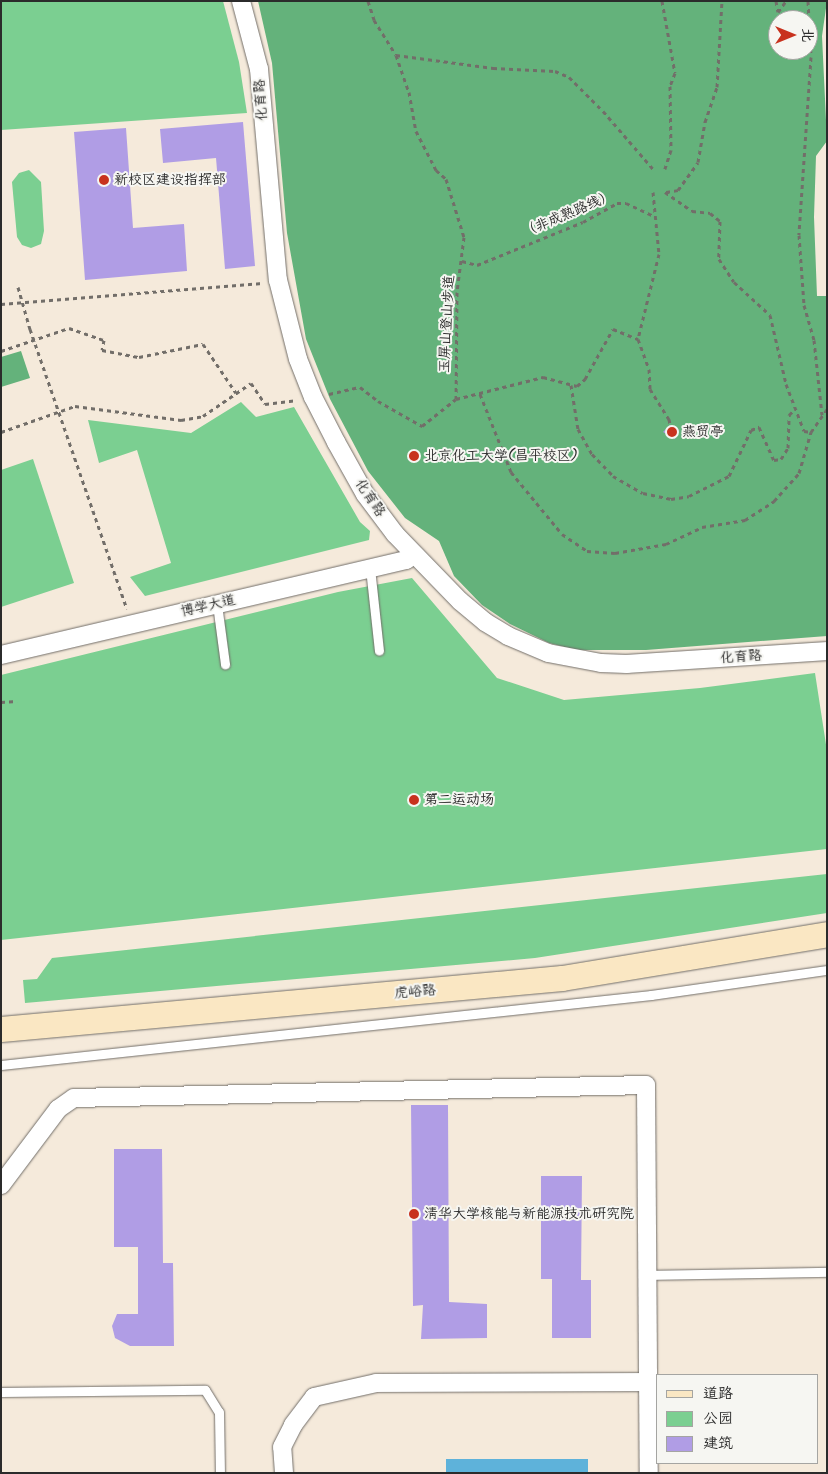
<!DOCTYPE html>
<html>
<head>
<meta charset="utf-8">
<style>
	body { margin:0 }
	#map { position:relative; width:828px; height:1474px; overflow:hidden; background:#f5eadb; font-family:Kalam,"LXGW WenKai TC",sans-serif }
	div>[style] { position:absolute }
	.green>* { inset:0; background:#7bcf91 }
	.forest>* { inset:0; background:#64b27b }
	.water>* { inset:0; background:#5eb2da; transform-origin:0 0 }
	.building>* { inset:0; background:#b09de5 }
	.path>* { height:3px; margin-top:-1.5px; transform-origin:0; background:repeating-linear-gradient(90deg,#726e69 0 4px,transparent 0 8px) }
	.roads { filter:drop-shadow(0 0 1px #726e69) drop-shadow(0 0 1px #726e69) }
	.lane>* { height:9px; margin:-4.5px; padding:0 4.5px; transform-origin:4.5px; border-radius:4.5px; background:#fff }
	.street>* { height:18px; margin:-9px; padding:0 9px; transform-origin:9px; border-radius:9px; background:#fff }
	.secondary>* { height:25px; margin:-12.5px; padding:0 12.5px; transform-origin:12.5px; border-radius:12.5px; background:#fae7c3 }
	.dots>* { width:14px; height:14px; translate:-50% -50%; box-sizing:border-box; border:2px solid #f6f6f2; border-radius:50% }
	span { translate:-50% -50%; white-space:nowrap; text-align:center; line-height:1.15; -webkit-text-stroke:4px #f6f6f2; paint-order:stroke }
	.street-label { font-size:14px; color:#2b2b2b }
	.poi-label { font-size:14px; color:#2b2b2b }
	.left { translate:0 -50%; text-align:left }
	.frame { position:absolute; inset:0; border:2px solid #2b2b2b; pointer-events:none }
	.legend { position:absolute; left:656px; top:1374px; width:162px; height:90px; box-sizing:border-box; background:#f6f6f2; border:1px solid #a5a5a2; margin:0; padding:6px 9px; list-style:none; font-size:15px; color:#2b2b2b }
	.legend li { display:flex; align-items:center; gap:10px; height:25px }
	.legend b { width:25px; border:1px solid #a5a5a2 }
	.north { position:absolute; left:768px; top:10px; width:50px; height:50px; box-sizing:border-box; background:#f6f6f2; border:1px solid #a5a5a2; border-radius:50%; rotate:90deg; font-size:14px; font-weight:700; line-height:20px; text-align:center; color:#2b2b2b }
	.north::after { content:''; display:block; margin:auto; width:18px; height:22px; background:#c8321e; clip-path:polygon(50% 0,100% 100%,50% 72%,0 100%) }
</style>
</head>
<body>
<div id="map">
	<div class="green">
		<i style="clip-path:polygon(1px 1px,223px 1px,239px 62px,247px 113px,1px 130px)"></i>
		<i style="clip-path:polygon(29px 170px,41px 182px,44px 231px,41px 244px,31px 248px,22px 245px,17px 237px,12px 182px,19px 173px)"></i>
		<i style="clip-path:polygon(241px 402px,256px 417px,294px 407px,360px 522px,370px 531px,369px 540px,145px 596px,130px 577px,171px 563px,137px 450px,99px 463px,88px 420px,191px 433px)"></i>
		<i style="clip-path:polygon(33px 459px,74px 583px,1px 607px,1px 470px)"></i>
		<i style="clip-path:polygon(412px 578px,497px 678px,564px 700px,700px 688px,815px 673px,827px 751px,827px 849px,1px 940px,1px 675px,338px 592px)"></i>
		<i style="clip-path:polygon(827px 874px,827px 913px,535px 958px,25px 1003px,23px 980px,37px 979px,52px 958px)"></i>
	</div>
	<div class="forest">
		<i style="clip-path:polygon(evenodd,258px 1px,827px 1px,822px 36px,827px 141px,816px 156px,814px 217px,817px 296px,827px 296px,827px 636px,646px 650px,576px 650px,549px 643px,510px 624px,482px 605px,454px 576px,439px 541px,405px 518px,368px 471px,330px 399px,306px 339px,287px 233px,272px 63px,258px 1px,778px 20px,808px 20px,808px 50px,778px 50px,778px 20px)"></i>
		<i style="clip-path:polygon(21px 351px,30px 378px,1px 387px,1px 357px)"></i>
	</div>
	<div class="water">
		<i style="left:588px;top:1459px;width:14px;height:142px;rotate:90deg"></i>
	</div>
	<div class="building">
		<i style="clip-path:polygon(243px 122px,255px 266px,225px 269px,216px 158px,163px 163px,160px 129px)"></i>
		<i style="clip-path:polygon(126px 128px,133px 228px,184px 224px,187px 271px,85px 280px,74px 132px)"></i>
		<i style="clip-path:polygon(670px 425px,679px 430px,675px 439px,663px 432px)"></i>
		<i style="clip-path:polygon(411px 1105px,448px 1105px,449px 1302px,487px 1304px,487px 1338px,421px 1339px,423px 1305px,413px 1306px)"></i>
		<i style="clip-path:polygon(114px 1149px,162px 1149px,163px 1263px,173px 1263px,174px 1346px,130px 1346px,115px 1338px,112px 1326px,117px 1314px,138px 1314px,138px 1247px,114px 1247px)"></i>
		<i style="clip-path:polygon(541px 1176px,582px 1176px,581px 1280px,591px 1280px,591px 1338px,552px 1338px,552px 1279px,541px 1279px)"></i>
	</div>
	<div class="path">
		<i style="left:368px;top:1px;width:20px;rotate:72deg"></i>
		<i style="left:374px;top:20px;width:41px;rotate:57.8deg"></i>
		<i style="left:396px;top:55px;width:39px;rotate:71deg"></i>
		<i style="left:409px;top:92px;width:40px;rotate:80deg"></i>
		<i style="left:416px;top:131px;width:44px;rotate:62.9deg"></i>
		<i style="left:436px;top:170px;width:13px;rotate:42deg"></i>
		<i style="left:446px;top:179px;width:61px;rotate:72.8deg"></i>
		<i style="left:464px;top:237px;width:55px;rotate:97.3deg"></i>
		<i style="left:457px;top:292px;width:107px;rotate:90.5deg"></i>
		<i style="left:662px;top:1px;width:73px;rotate:79.8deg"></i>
		<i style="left:675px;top:73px;width:14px;rotate:111deg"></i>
		<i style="left:670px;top:86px;width:64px;rotate:89.1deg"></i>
		<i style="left:671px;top:150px;width:20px;rotate:108deg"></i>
		<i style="left:776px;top:1px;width:11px;rotate:80deg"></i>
		<i style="left:778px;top:12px;width:14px;rotate:-54deg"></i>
		<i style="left:808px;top:1px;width:56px;rotate:86.9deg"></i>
		<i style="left:811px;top:57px;width:178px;rotate:93.9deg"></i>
		<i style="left:799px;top:235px;width:70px;rotate:85.9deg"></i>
		<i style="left:804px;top:305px;width:36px;rotate:74deg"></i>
		<i style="left:814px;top:340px;width:75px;rotate:83.9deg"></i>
		<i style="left:396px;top:55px;width:98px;rotate:7.6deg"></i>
		<i style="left:493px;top:68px;width:62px;rotate:2.8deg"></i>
		<i style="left:555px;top:71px;width:15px;rotate:23deg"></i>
		<i style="left:569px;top:77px;width:48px;rotate:45deg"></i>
		<i style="left:603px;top:111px;width:77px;rotate:49.2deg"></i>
		<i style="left:653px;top:192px;width:62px;rotate:84.5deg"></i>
		<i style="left:659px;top:254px;width:88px;rotate:103.9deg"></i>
		<i style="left:638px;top:339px;width:32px;rotate:70deg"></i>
		<i style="left:649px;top:369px;width:20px;rotate:87deg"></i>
		<i style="left:650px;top:389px;width:36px;rotate:58deg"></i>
		<i style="left:669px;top:419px;width:10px;rotate:79deg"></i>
		<i style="left:665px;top:192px;width:33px;rotate:35deg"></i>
		<i style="left:692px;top:211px;width:18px;rotate:6deg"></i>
		<i style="left:710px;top:213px;width:13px;rotate:39deg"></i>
		<i style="left:720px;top:221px;width:38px;rotate:92deg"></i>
		<i style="left:719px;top:259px;width:27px;rotate:57deg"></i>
		<i style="left:734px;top:282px;width:49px;rotate:42.5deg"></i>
		<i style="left:770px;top:315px;width:71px;rotate:76.9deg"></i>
		<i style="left:786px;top:384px;width:50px;rotate:69deg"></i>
		<i style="left:804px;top:431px;width:7px;rotate:8deg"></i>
		<i style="left:811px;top:432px;width:28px;rotate:-55deg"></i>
		<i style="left:666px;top:192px;width:12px;rotate:-9deg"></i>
		<i style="left:678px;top:190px;width:34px;rotate:-54deg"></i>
		<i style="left:698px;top:162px;width:41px;rotate:-80.1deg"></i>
		<i style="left:705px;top:122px;width:37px;rotate:-71deg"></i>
		<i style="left:717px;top:87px;width:86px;rotate:-86.7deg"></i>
		<i style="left:462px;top:261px;width:16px;rotate:15deg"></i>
		<i style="left:477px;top:265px;width:114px;rotate:-22.1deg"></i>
		<i style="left:583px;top:222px;width:39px;rotate:-29deg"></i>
		<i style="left:617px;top:203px;width:9px"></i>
		<i style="left:626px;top:203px;width:31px;rotate:25deg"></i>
		<i style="left:18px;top:287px;width:44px;rotate:74.1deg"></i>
		<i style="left:30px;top:329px;width:296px;rotate:70.9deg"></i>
		<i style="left:1px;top:304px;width:262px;rotate:-4.6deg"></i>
		<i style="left:1px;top:351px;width:72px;rotate:-18.7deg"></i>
		<i style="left:69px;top:328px;width:37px;rotate:19deg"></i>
		<i style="left:104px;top:340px;width:10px;rotate:101deg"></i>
		<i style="left:102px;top:350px;width:38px;rotate:11deg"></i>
		<i style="left:139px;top:357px;width:65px;rotate:-11.5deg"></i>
		<i style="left:203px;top:344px;width:59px;rotate:56deg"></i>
		<i style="left:571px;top:385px;width:45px;rotate:81deg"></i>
		<i style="left:578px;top:429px;width:29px;rotate:61deg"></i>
		<i style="left:592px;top:454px;width:30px;rotate:46deg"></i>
		<i style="left:613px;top:476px;width:34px;rotate:30deg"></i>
		<i style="left:643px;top:493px;width:29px;rotate:12deg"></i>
		<i style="left:671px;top:499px;width:18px;rotate:-9deg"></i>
		<i style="left:689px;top:496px;width:45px;rotate:-26.6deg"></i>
		<i style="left:729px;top:476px;width:51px;rotate:-64.4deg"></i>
		<i style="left:751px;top:430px;width:9px;rotate:-21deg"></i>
		<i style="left:759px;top:427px;width:36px;rotate:66deg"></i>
		<i style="left:774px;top:460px;width:7px;rotate:-8deg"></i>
		<i style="left:781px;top:459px;width:13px;rotate:-58deg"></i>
		<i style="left:788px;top:448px;width:33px;rotate:-88deg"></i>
		<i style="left:789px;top:415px;width:7px;rotate:-45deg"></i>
		<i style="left:329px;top:394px;width:32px;rotate:-13deg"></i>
		<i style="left:360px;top:387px;width:23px;rotate:38deg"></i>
		<i style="left:378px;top:401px;width:51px;rotate:29.6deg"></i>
		<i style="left:422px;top:426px;width:43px;rotate:-38.5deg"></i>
		<i style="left:456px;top:399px;width:90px;rotate:-14.2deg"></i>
		<i style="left:543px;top:377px;width:35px;rotate:15deg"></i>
		<i style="left:577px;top:386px;width:11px;rotate:-41deg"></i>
		<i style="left:585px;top:379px;width:57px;rotate:-60.8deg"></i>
		<i style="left:613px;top:329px;width:27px;rotate:22deg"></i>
		<i style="left:480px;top:394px;width:84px;rotate:68.3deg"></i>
		<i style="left:511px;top:472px;width:80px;rotate:50.6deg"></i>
		<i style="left:562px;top:534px;width:30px;rotate:34deg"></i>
		<i style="left:587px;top:551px;width:28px;rotate:4deg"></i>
		<i style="left:615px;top:553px;width:52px;rotate:-10deg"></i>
		<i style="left:666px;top:544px;width:40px;rotate:-25deg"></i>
		<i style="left:702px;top:527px;width:44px;rotate:-9.2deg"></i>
		<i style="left:745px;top:520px;width:35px;rotate:-33deg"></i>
		<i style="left:774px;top:501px;width:38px;rotate:-48deg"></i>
		<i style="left:799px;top:473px;width:43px;rotate:-73.7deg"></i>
		<i style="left:1px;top:432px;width:78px;rotate:-19.4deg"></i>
		<i style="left:75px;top:406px;width:107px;rotate:7.5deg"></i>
		<i style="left:181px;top:420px;width:22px;rotate:-10deg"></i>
		<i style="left:203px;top:416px;width:58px;rotate:-34.5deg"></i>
		<i style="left:251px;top:383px;width:25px;rotate:56deg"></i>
		<i style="left:265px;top:404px;width:31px;rotate:-7deg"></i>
		<i style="left:1px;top:702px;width:16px;rotate:-4deg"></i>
	</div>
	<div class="roads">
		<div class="lane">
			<i style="left:370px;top:568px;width:83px;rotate:83.8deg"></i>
			<i style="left:217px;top:604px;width:61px;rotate:82.4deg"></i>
			<i style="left:1px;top:1065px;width:654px;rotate:-6.15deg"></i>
			<i style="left:651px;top:995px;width:178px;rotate:-8.1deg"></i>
			<i style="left:648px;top:1275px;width:179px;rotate:-1deg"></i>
			<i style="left:1px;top:1392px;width:204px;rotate:-0.6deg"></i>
			<i style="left:205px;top:1390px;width:26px;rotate:58deg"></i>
			<i style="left:219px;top:1412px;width:61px;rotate:89.1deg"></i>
		</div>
		<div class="street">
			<i style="left:241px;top:1px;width:70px;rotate:75.2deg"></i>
			<i style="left:259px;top:69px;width:212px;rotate:84.9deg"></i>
			<i style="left:278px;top:280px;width:81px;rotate:75.8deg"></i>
			<i style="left:298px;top:359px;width:41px;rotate:68.5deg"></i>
			<i style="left:313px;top:397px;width:51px;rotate:62.9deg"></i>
			<i style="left:336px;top:442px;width:60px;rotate:60.9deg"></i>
			<i style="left:365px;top:494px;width:50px;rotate:53.1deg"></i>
			<i style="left:395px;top:534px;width:93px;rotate:45.9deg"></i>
			<i style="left:460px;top:601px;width:33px;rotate:40deg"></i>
			<i style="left:485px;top:622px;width:27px;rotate:31deg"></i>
			<i style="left:508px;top:636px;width:43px;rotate:23deg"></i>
			<i style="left:548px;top:653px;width:54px;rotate:10.7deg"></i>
			<i style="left:601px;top:663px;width:26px;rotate:2deg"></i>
			<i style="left:627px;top:664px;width:200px;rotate:-3.7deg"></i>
			<i style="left:1px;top:655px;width:416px;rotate:-13.2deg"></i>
			<i style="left:406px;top:560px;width:9px;rotate:-32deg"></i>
			<i style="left:1px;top:1185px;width:95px;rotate:-53.1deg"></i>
			<i style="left:58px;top:1109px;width:19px;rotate:-35deg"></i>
			<i style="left:74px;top:1098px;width:572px;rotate:-1.3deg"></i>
			<i style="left:646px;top:1085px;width:388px;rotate:89.6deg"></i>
			<i style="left:284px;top:1473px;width:26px;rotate:-94deg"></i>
			<i style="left:282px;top:1447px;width:25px;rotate:-63deg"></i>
			<i style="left:293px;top:1425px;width:35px;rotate:-53deg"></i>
			<i style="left:314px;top:1397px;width:64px;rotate:-12.7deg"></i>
			<i style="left:376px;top:1383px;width:273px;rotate:-0.2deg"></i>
		</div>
		<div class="secondary">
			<i style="left:1px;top:1029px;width:563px;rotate:-5.19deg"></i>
			<i style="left:562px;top:978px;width:269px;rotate:-9.4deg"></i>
		</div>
	</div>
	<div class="dots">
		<i style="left:104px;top:180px;background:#c8321e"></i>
		<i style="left:672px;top:432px;background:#c8321e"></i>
		<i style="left:414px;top:456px;background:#c8321e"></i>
		<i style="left:414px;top:800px;background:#c8321e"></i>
		<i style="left:414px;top:1214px;background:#c8321e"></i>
	</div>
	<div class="street-label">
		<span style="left:261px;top:100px;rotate:-94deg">化育路</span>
		<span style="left:568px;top:214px;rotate:-23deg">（非成熟路线）</span>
		<span style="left:447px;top:324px;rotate:-87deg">玉屏山登山步道</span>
		<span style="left:370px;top:498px;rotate:56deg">化育路</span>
		<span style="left:208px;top:606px;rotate:-13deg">博学大道</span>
		<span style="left:741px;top:657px;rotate:-4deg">化育路</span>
		<span style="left:415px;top:992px;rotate:-5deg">虎峪路</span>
	</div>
	<div class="poi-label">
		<span class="left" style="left:114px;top:180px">新校区建设指挥部</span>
		<span class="left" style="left:682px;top:432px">燕贸亭</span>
		<span class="left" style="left:424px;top:456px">北京化工大学(昌平校区)</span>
		<span class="left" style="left:424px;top:800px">第二运动场</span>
		<span class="left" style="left:424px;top:1214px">清华大学核能与新能源技术研究院</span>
	</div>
	<div class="frame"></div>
	<ul class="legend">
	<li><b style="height:6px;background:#fae7c3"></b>道路</li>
	<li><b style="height:14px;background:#7bcf91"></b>公园</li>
	<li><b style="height:14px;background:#b09de5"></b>建筑</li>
	</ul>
	<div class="north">北</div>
</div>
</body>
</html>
